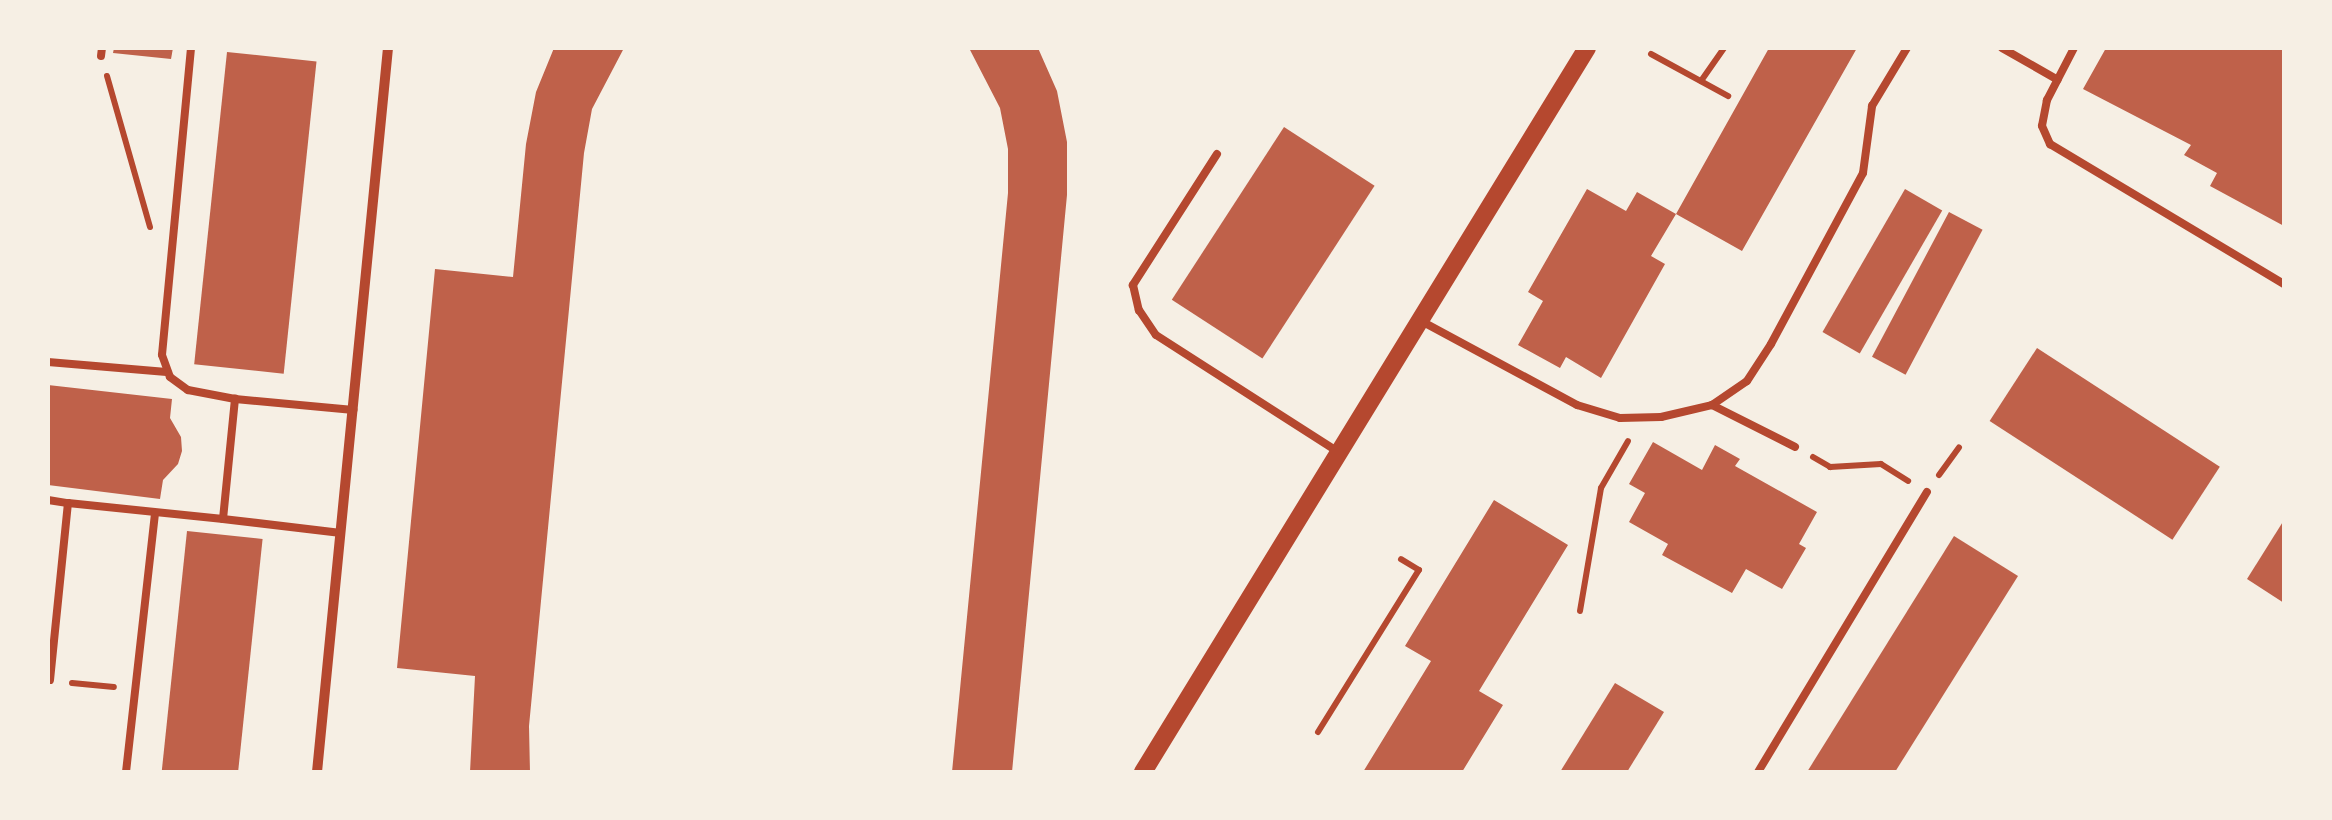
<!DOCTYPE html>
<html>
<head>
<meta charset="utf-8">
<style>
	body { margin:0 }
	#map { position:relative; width:2332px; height:820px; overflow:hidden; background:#f6efe4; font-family:"DM Sans",sans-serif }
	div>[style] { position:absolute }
	.building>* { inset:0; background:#bf614a; transform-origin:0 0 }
	.path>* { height:6px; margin:-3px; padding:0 3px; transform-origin:3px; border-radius:3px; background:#b5482f }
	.service>* { height:8px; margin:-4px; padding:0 4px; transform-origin:4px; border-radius:4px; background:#b5482f }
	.minor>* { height:10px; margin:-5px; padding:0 5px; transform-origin:5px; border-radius:5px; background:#b5482f }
	.tertiary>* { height:18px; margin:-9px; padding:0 9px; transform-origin:9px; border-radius:9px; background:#b5482f }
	span { translate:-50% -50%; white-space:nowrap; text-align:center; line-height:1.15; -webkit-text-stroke:10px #f6efe4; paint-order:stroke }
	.frame { position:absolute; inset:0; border:50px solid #f6efe4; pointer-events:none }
</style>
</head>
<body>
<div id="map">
	<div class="building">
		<i style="clip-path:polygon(114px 48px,173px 48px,171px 59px,113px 53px)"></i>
		<i style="clip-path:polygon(554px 48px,624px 48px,592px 109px,584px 153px,529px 726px,530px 772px,470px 772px,475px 676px,397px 668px,435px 269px,513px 277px,526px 144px,536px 92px)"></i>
		<i style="clip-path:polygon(969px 48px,1038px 48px,1057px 91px,1067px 142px,1067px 195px,1012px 772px,952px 772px,1008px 193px,1008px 149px,1000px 108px)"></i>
		<i style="clip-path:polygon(1769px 48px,1857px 48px,1742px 251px,1676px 214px,1651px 256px,1665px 264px,1601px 378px,1566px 357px,1560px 368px,1518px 345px,1543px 301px,1528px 292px,1587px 189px,1626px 211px,1637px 192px,1676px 214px)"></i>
		<i style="clip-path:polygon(2106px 48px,2284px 48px,2284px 226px,2210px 186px,2217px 173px,2184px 155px,2191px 145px,2083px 89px)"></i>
		<i style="left:227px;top:52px;width:90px;height:314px;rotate:6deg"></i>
		<i style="left:1284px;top:127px;width:108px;height:206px;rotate:33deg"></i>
		<i style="left:1905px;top:189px;width:43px;height:165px;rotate:30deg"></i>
		<i style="left:1949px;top:212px;width:38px;height:164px;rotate:28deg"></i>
		<i style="left:2037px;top:348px;width:218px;height:87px;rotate:33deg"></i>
		<i style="clip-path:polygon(48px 385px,172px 399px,170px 418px,181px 437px,182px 451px,178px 464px,163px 480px,160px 499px,48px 485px)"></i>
		<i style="clip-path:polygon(1653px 442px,1702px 470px,1715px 445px,1740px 459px,1735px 466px,1817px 512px,1799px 544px,1806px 548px,1782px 589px,1746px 569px,1732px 593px,1662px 555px,1668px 544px,1629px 522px,1645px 493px,1629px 484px)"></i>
		<i style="clip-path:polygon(1494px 500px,1568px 545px,1479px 691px,1503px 705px,1462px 772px,1363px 772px,1431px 661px,1405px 646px)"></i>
		<i style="clip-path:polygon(2284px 520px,2284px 603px,2247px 579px)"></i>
		<i style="left:187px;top:531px;width:76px;height:243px;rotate:6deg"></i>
		<i style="clip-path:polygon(1954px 536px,2018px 576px,1895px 772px,1807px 772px)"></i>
		<i style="clip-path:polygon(1615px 683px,1664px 712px,1627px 772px,1560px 772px)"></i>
	</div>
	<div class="path">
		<i style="left:1651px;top:54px;width:88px;rotate:28.6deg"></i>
		<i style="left:107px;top:76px;width:157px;rotate:74.1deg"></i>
		<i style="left:1701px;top:81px;width:40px;rotate:-55.1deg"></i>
		<i style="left:1813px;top:457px;width:20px;rotate:30deg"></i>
		<i style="left:1830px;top:467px;width:51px;rotate:-3.4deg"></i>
		<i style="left:1881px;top:464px;width:32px;rotate:32deg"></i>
		<i style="left:1939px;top:475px;width:34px;rotate:-54deg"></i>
		<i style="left:1580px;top:611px;width:125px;rotate:-80.3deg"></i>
		<i style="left:1601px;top:488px;width:54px;rotate:-60.1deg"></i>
		<i style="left:72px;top:683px;width:42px;rotate:5.4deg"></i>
		<i style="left:1318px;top:732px;width:191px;rotate:-58.1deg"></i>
		<i style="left:1419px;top:570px;width:21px;rotate:-149deg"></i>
	</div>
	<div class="service">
		<i style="left:191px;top:48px;width:308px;rotate:95.4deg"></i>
		<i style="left:162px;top:355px;width:23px;rotate:70deg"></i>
		<i style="left:170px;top:377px;width:22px;rotate:36deg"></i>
		<i style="left:188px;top:390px;width:48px;rotate:10.8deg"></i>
		<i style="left:2002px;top:48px;width:64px;rotate:29.7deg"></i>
		<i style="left:2074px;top:48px;width:59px;rotate:117.4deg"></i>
		<i style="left:2047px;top:100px;width:26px;rotate:101deg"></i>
		<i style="left:2042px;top:126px;width:20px;rotate:66deg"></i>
		<i style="left:2050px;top:144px;width:273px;rotate:30.9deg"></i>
		<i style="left:101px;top:56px;width:8px;rotate:-83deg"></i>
		<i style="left:1217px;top:154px;width:156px;rotate:122.7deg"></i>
		<i style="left:1133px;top:285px;width:26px;rotate:77deg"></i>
		<i style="left:1139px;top:310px;width:30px;rotate:56deg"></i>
		<i style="left:1156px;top:335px;width:216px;rotate:32.7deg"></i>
		<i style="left:1423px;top:322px;width:175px;rotate:28.3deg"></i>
		<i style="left:1577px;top:405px;width:45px;rotate:16.8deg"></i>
		<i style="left:1620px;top:418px;width:41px;rotate:-1.4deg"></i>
		<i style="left:1661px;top:417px;width:52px;rotate:-13.2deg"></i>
		<i style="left:1712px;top:405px;width:42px;rotate:-34.4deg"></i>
		<i style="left:1747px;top:381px;width:44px;rotate:-57deg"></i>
		<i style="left:1771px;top:344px;width:194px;rotate:-61.7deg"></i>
		<i style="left:1863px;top:173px;width:68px;rotate:-82.3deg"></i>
		<i style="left:1872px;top:106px;width:68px;rotate:-58.9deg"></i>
		<i style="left:48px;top:362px;width:119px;rotate:4.8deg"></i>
		<i style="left:1712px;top:405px;width:93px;rotate:26.8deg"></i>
		<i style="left:48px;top:500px;width:20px;rotate:9deg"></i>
		<i style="left:341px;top:533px;width:119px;rotate:-173.2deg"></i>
		<i style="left:223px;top:519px;width:121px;rotate:-84.3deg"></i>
		<i style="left:235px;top:399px;width:119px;rotate:5.3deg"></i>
		<i style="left:50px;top:680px;width:178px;rotate:-84.2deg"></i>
		<i style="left:68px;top:503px;width:156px;rotate:5.9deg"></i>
		<i style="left:126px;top:772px;width:261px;rotate:-83.6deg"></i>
		<i style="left:1758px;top:772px;width:327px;rotate:-58.9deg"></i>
	</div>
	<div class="minor">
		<i style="left:317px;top:772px;width:727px;rotate:-84.4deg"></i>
	</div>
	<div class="tertiary">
		<i style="left:1143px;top:772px;width:849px;rotate:-58.48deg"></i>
	</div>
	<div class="frame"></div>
</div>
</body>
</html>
